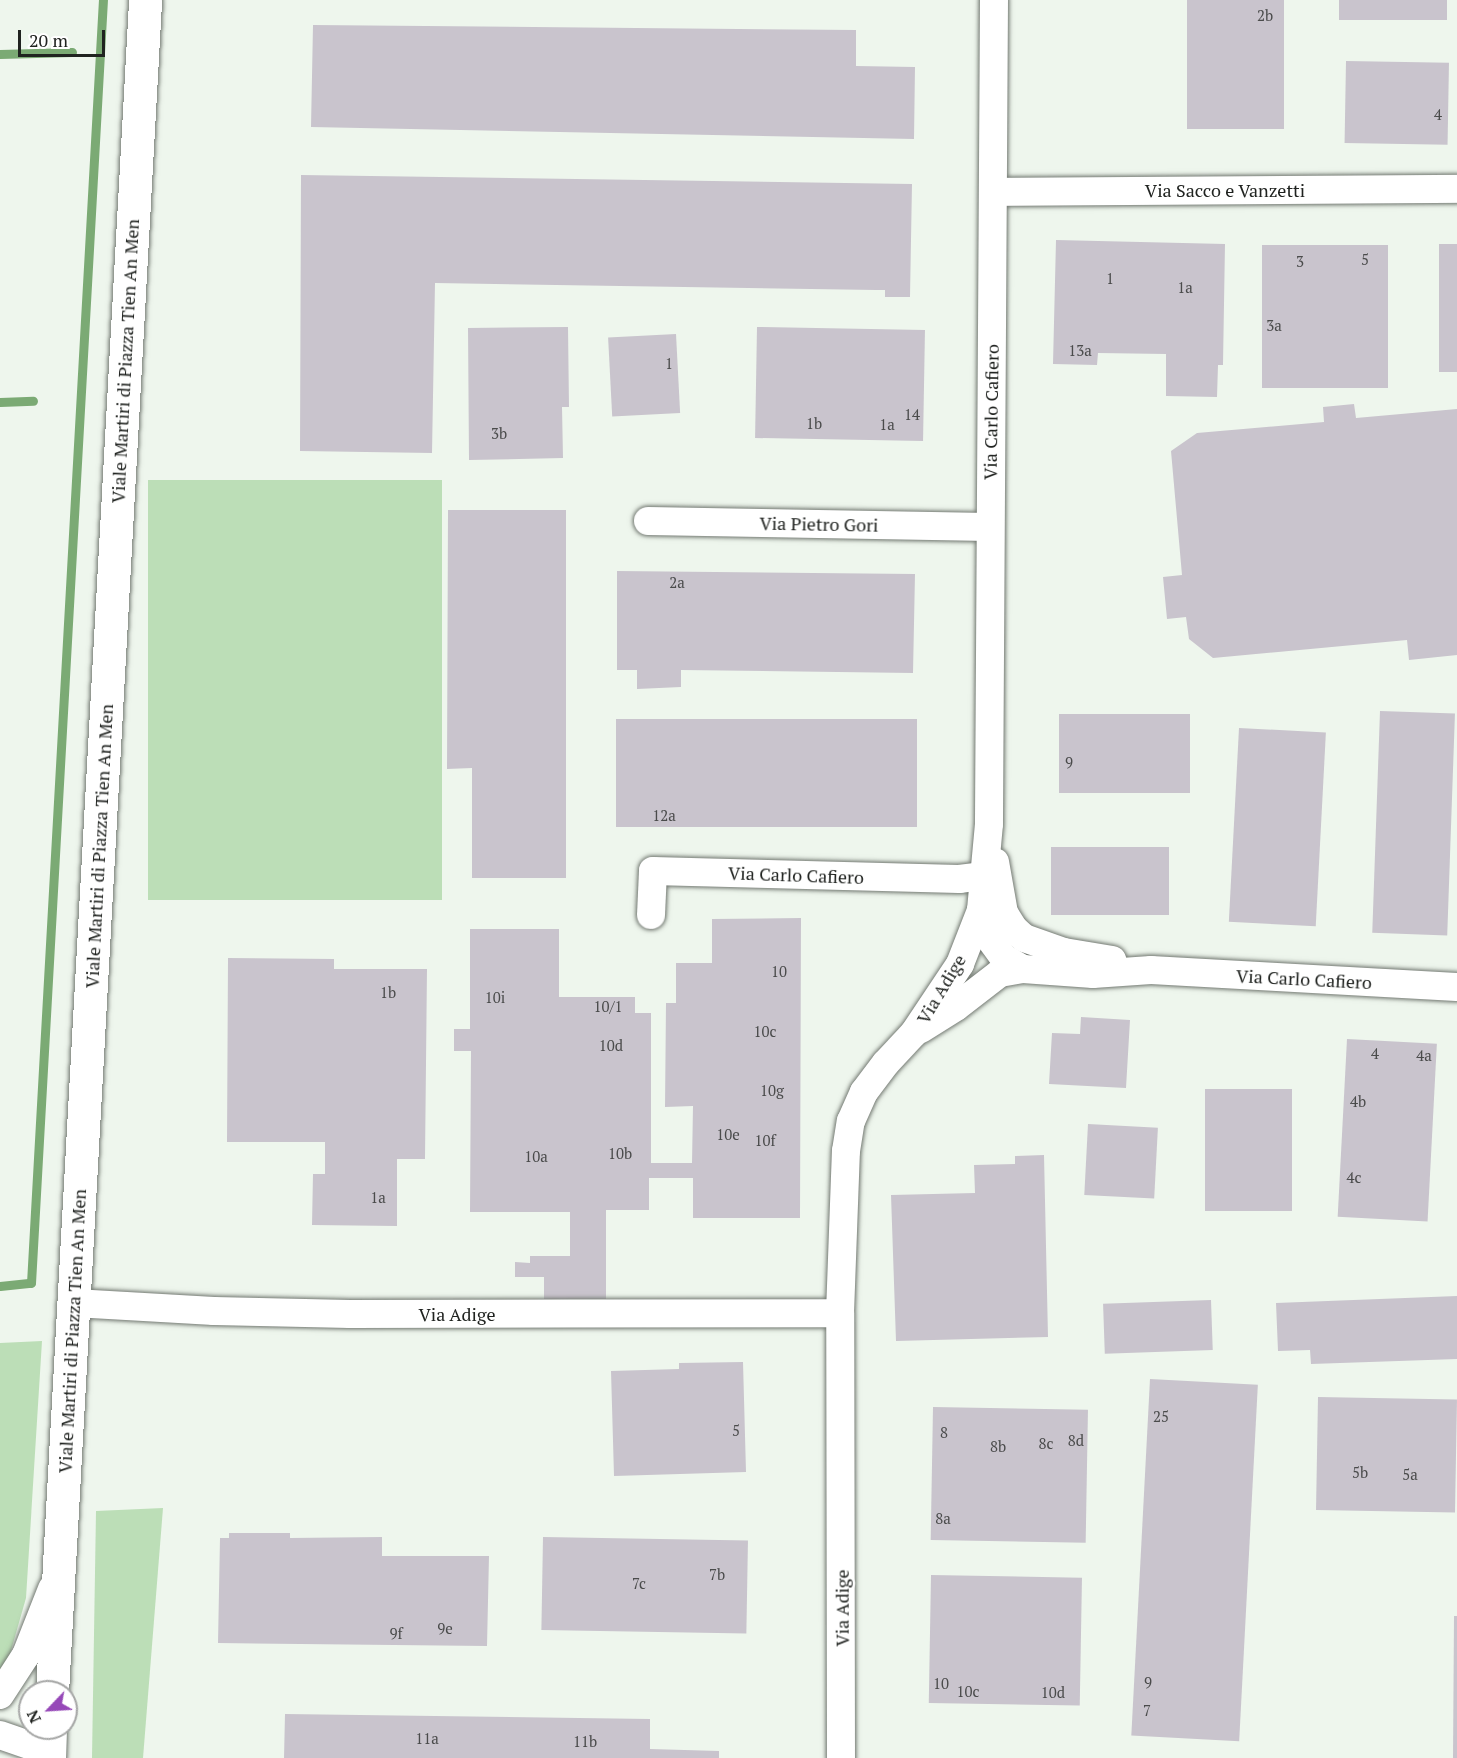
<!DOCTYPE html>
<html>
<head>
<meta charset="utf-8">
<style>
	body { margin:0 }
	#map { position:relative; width:1457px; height:1758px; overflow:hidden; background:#eef6ed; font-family:"PT Serif",serif }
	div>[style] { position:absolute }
	.green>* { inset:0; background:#bcdeb7; transform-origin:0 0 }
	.stream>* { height:9px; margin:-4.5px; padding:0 4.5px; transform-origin:4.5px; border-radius:4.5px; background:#7baa74 }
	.building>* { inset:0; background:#c9c4cd; transform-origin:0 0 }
	.roads { filter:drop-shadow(0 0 2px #737972) drop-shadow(0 0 2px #737972) }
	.minor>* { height:28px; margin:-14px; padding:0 14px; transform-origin:14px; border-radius:14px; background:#fff }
	.primary>* { height:33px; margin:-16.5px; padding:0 16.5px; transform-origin:16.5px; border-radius:16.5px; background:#fff }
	span { translate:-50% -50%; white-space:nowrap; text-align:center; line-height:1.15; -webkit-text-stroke:4.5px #fff; paint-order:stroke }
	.number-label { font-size:15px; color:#4a4b4b }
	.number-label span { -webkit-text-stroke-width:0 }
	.street-label { font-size:18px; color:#202320 }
	.north { position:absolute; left:18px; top:1680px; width:60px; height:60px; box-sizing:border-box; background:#fff; border:2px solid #a6a7a6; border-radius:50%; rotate:245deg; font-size:16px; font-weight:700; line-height:24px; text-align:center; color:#202320 }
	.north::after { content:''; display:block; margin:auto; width:21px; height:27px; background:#9648b8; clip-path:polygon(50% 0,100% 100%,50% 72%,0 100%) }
	.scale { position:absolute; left:18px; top:30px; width:87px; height:27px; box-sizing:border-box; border:3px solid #202320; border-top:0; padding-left:8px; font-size:18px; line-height:21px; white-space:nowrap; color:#202320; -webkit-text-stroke:4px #fff; paint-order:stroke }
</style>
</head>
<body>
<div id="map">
	<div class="green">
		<i style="left:148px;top:480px;width:294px;height:420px"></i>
		<i style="clip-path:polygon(42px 1341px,26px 1598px,8px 1661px,0 1671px,0 1343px)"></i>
		<i style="clip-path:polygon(163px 1508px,143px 1758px,92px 1758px,96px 1511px)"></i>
	</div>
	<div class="stream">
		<i style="left:0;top:54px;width:72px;rotate:-1.6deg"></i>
		<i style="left:0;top:402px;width:33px;rotate:-2deg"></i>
		<i style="left:0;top:1286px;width:31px;rotate:-6deg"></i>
		<i style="left:31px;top:1283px;width:1285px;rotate:-86.79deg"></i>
	</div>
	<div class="building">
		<i style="left:1187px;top:0;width:97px;height:129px"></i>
		<i style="left:1339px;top:0;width:108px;height:20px"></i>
		<i style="clip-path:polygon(313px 25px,856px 30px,856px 66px,915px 67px,914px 139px,311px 127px)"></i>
		<i style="left:1346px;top:61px;width:103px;height:82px;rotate:1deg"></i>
		<i style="clip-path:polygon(301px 175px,912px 184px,910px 297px,885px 297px,885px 290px,876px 290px,435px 283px,432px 453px,300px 451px)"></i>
		<i style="clip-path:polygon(1056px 240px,1225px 244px,1223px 365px,1218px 365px,1217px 397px,1166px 396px,1166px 354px,1098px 353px,1097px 365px,1053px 364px)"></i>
		<i style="left:1439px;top:244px;width:18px;height:128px"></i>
		<i style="left:1262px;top:245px;width:126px;height:143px"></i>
		<i style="clip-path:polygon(568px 327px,569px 407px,562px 407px,563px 458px,469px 460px,468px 328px)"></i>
		<i style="left:757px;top:327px;width:168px;height:111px;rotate:1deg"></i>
		<i style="left:676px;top:334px;width:79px;height:68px;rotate:87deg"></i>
		<i style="clip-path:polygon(1354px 404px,1356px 418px,1457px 409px,1457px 655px,1409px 660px,1407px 640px,1213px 658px,1189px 639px,1186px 617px,1167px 619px,1163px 577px,1182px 575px,1171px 451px,1197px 433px,1324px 422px,1323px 407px)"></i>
		<i style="clip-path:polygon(448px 510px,566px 510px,566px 878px,472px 878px,472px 768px,447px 769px)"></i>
		<i style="clip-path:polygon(617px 571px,915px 574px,913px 673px,681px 670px,681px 687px,637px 689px,637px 670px,617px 670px)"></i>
		<i style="left:1380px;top:711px;width:75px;height:222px;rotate:2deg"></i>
		<i style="left:1059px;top:714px;width:131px;height:79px"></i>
		<i style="left:616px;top:719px;width:301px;height:108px"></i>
		<i style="left:1239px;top:728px;width:87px;height:194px;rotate:3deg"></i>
		<i style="left:1051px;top:847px;width:118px;height:68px"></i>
		<i style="clip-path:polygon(801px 918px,800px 1218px,693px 1218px,693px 1178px,649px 1178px,649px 1210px,606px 1210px,606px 1299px,544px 1299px,544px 1277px,515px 1277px,515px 1262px,530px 1263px,530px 1256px,570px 1256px,570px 1212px,470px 1212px,471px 1051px,454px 1051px,454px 1029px,470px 1029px,470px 929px,559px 929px,559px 997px,635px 997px,635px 1013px,651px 1013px,651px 1163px,692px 1163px,693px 1106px,665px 1107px,666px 1003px,676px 1003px,676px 963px,712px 963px,712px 919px)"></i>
		<i style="clip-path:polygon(228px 958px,334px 959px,334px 969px,427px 969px,425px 1159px,397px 1159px,397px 1226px,312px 1225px,313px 1174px,325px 1174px,325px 1142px,227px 1142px)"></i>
		<i style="clip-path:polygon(1081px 1017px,1130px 1020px,1126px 1088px,1049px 1084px,1052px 1033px,1080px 1034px)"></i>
		<i style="left:1347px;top:1039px;width:90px;height:178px;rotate:3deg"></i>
		<i style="left:1205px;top:1089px;width:87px;height:122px"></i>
		<i style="left:1088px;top:1124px;width:70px;height:71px;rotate:3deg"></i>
		<i style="clip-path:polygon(1044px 1155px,1048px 1337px,896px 1341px,891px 1195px,975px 1193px,974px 1165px,1015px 1164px,1015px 1156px)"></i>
		<i style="clip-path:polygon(1457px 1296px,1457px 1359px,1311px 1364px,1310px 1350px,1278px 1351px,1276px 1303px)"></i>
		<i style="left:1211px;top:1300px;width:50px;height:108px;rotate:88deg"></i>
		<i style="clip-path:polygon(743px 1362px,746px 1472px,614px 1476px,611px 1371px,679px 1369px,679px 1363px)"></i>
		<i style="left:1150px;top:1379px;width:108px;height:357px;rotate:3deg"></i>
		<i style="left:1318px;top:1397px;width:139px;height:113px;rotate:1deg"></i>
		<i style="left:933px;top:1407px;width:155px;height:133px;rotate:1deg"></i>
		<i style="clip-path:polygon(229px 1533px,290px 1533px,290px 1538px,382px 1537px,382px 1556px,489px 1556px,487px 1646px,218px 1643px,220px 1538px,229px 1538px)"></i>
		<i style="left:543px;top:1537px;width:205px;height:93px;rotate:1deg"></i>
		<i style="left:931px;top:1575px;width:151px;height:128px;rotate:1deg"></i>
		<i style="clip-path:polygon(1454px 1616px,1457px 1616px,1457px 1758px,1453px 1758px)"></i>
		<i style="clip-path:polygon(285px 1714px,650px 1719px,650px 1749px,719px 1751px,719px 1758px,284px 1758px)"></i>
	</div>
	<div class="roads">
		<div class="minor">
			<i style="left:994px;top:0;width:824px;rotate:90.35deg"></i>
			<i style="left:989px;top:824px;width:86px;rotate:95.3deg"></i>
			<i style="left:981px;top:910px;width:22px;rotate:80deg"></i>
			<i style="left:985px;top:932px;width:32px;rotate:54deg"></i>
			<i style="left:1004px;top:958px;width:22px;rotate:30deg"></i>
			<i style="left:1023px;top:969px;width:70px;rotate:4.1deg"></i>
			<i style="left:1093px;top:974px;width:58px;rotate:-3.9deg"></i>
			<i style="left:1151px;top:970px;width:306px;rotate:3.2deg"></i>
			<i style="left:993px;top:192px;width:464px;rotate:-0.4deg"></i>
			<i style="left:648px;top:521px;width:341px;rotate:1deg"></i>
			<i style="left:995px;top:862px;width:52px;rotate:80deg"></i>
			<i style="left:1004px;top:913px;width:19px;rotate:58deg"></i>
			<i style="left:1014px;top:929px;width:13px;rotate:42deg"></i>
			<i style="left:1024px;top:938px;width:42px;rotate:19.3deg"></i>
			<i style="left:1064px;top:952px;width:49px;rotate:9.5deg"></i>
			<i style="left:651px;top:915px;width:44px;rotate:-87.4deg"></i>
			<i style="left:653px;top:871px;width:306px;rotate:1.5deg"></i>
			<i style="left:959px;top:879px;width:23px;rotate:-7deg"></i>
			<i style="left:921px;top:1029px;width:41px;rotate:-32.2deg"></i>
			<i style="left:956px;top:1007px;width:56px;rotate:-37.7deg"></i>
			<i style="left:1000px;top:973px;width:23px;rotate:-10deg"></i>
			<i style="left:74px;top:1303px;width:140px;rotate:3.3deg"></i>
			<i style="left:214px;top:1311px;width:136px;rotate:1.3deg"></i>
			<i style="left:350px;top:1314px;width:490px;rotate:-0.1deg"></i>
			<i style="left:0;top:1695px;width:48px;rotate:-57deg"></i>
			<i style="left:26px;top:1655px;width:71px;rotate:-68.5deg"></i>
			<i style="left:0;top:1735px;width:52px;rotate:19.1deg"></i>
			<i style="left:841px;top:1758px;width:445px;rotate:-90.1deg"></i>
			<i style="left:840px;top:1313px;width:162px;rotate:-87.9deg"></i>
			<i style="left:846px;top:1151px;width:30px;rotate:-81deg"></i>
			<i style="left:851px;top:1121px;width:32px;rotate:-66deg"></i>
			<i style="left:864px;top:1092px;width:36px;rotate:-53deg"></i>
			<i style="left:886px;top:1063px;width:41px;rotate:-47deg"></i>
			<i style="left:914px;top:1033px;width:83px;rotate:-56.3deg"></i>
			<i style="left:960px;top:964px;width:58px;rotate:-68.7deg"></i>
		</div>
		<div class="primary">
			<i style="left:52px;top:1692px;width:1695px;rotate:-86.85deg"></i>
			<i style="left:49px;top:1758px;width:30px;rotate:-88deg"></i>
		</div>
	</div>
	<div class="number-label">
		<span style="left:1265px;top:16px">2b</span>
		<span style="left:1438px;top:115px">4</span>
		<span style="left:1365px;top:260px">5</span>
		<span style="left:1300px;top:262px">3</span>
		<span style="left:1110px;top:279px">1</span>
		<span style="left:1185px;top:288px">1a</span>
		<span style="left:1274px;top:326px">3a</span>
		<span style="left:1080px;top:351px">13a</span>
		<span style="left:669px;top:364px">1</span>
		<span style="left:912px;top:415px">14</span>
		<span style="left:814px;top:424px">1b</span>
		<span style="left:887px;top:425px">1a</span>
		<span style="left:499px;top:434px">3b</span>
		<span style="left:677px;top:583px">2a</span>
		<span style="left:1069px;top:763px">9</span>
		<span style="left:664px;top:816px">12a</span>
		<span style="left:779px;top:972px">10</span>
		<span style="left:388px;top:993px">1b</span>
		<span style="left:495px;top:998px">10i</span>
		<span style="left:608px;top:1007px">10/1</span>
		<span style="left:765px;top:1032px">10c</span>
		<span style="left:611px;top:1046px">10d</span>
		<span style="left:1375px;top:1054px">4</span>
		<span style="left:1424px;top:1056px">4a</span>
		<span style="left:772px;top:1091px">10g</span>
		<span style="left:1358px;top:1102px">4b</span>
		<span style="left:728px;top:1135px">10e</span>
		<span style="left:765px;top:1141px">10f</span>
		<span style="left:620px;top:1154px">10b</span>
		<span style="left:536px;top:1157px">10a</span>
		<span style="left:1354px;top:1178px">4c</span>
		<span style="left:378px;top:1198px">1a</span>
		<span style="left:1161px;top:1417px">25</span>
		<span style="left:736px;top:1431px">5</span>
		<span style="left:944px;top:1433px">8</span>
		<span style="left:1076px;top:1441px">8d</span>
		<span style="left:1046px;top:1444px">8c</span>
		<span style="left:998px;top:1447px">8b</span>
		<span style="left:1360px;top:1473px">5b</span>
		<span style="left:1410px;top:1475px">5a</span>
		<span style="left:943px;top:1519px">8a</span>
		<span style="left:717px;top:1575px">7b</span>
		<span style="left:639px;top:1584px">7c</span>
		<span style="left:445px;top:1629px">9e</span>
		<span style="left:396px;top:1634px">9f</span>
		<span style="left:1148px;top:1683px">9</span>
		<span style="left:941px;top:1684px">10</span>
		<span style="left:968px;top:1692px">10c</span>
		<span style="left:1053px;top:1693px">10d</span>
		<span style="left:1147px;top:1711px">7</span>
		<span style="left:427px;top:1739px">11a</span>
		<span style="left:585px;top:1742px">11b</span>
	</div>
	<div class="street-label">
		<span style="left:1225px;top:190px">Via Sacco e Vanzetti</span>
		<span style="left:125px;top:361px;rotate:-87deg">Viale Martiri di Piazza Tien An Men</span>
		<span style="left:991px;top:412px;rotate:-89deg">Via Carlo Cafiero</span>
		<span style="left:819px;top:524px;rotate:1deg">Via Pietro Gori</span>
		<span style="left:99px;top:846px;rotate:-87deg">Viale Martiri di Piazza Tien An Men</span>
		<span style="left:796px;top:875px;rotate:2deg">Via Carlo Cafiero</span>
		<span style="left:1304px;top:979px;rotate:3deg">Via Carlo Cafiero</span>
		<span style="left:941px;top:989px;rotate:-59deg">Via Adige</span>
		<span style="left:457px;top:1314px">Via Adige</span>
		<span style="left:72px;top:1331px;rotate:-87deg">Viale Martiri di Piazza Tien An Men</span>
		<span style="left:842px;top:1608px;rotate:-90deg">Via Adige</span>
	</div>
	<div class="north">N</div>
	<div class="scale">20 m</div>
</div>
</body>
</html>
